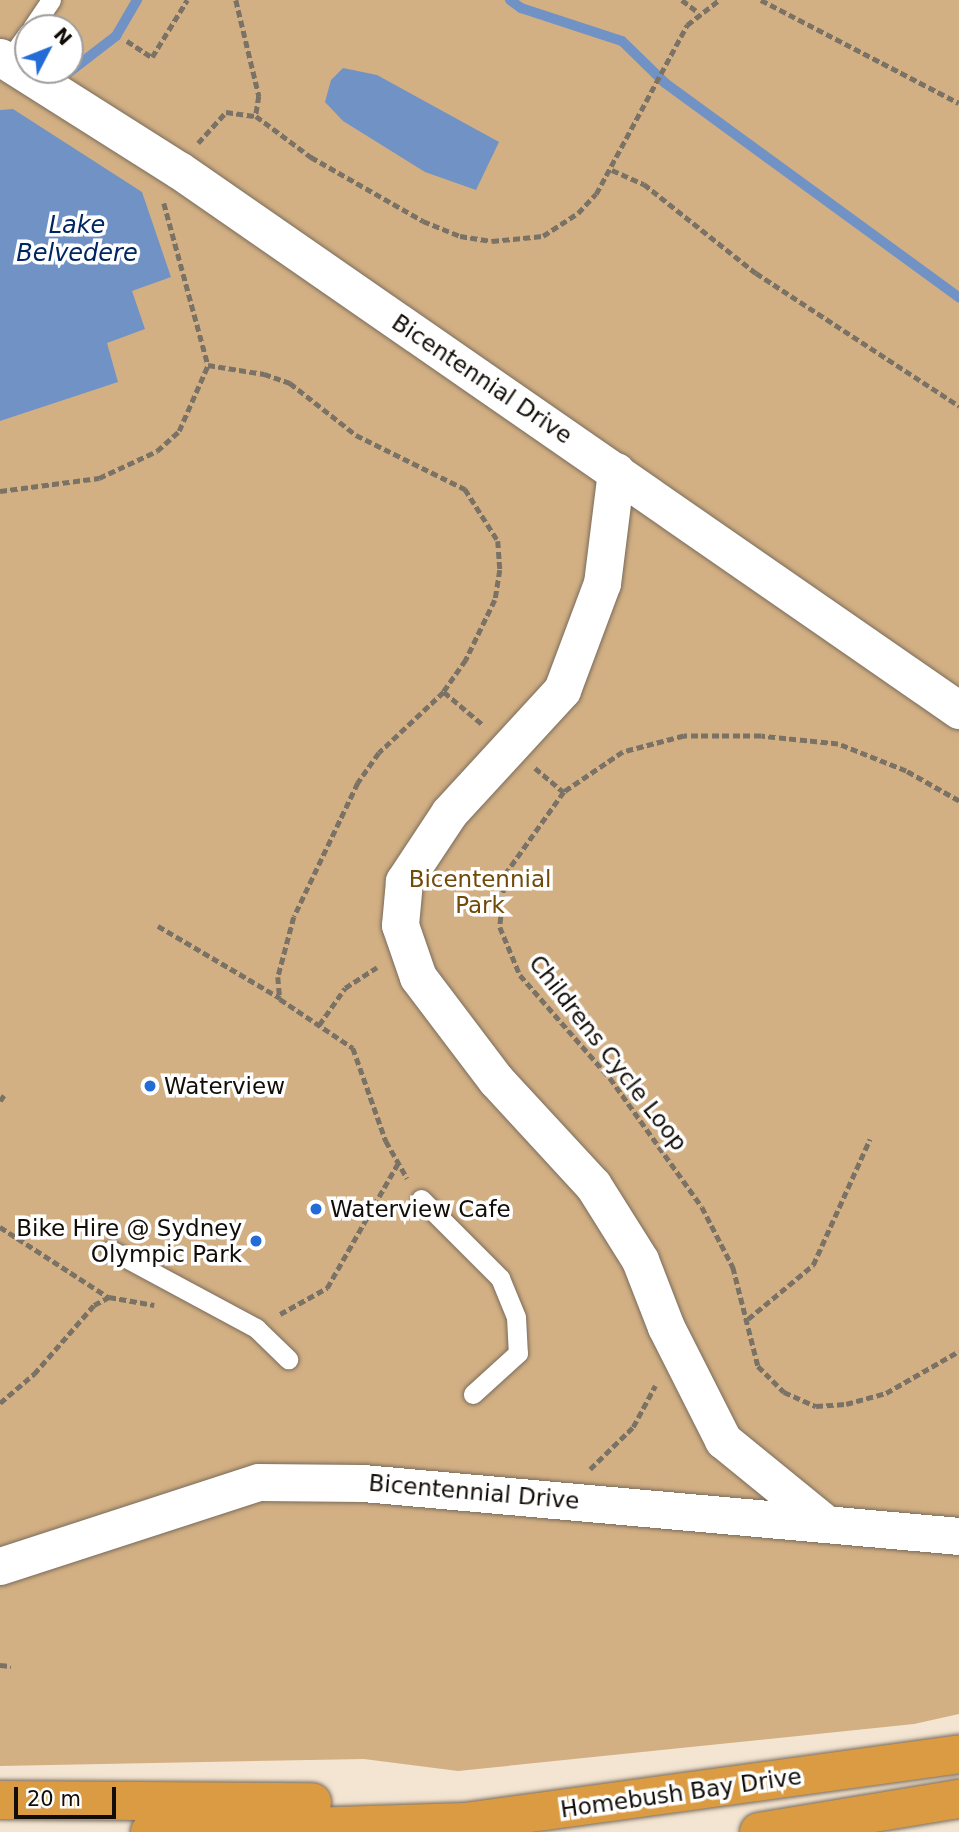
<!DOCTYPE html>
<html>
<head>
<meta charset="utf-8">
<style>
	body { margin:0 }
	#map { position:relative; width:959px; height:1832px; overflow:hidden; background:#f4e5d2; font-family:"DejaVu Sans",sans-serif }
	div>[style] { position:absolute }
	.green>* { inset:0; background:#d3b084 }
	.water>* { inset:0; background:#7192c4 }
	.stream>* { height:10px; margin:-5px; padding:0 5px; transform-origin:5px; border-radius:5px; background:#7192c4 }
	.path>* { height:4.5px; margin-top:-2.25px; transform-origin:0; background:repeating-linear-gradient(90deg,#7b7266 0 7px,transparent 0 10.5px) }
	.roads { filter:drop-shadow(0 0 2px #796b5b) drop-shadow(0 0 2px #796b5b) }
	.lane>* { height:19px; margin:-9.5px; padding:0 9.5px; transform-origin:9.5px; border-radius:9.5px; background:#fff }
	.street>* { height:37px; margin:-18.5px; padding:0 18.5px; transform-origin:18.5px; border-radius:18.5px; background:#fff }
	.highway>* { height:38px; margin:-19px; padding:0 19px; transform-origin:19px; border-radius:19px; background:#da9b42 }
	.dots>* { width:19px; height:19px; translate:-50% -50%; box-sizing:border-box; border:4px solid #fff; border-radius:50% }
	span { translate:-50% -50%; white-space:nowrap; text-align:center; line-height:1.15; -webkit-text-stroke:7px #fff; paint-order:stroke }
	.street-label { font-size:23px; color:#120d07 }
	.park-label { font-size:23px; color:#714a08 }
	.poi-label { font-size:23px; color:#120d07 }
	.left { translate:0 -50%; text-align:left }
	.right { translate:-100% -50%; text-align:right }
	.water-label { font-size:24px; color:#002661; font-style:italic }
	.north { position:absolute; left:14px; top:14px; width:70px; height:70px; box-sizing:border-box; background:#fff; border:2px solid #a09e9c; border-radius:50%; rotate:48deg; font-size:19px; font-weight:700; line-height:28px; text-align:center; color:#120d07 }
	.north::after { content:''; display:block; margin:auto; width:24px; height:32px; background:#236cd7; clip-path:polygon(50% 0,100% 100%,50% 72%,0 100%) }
	.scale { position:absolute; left:14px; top:1787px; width:102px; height:32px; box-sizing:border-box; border:4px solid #120d07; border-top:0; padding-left:9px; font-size:21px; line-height:24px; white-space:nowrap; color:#120d07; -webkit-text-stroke:5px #fff; paint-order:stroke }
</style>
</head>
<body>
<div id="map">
	<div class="green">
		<i style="clip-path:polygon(evenodd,0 0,959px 0,959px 1714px,914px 1724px,458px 1771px,364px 1759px,0 1766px,0 0,28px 28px,70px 28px,70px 70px,28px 70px,28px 28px)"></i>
	</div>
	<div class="water">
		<i style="clip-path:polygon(343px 68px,377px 75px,499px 142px,476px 190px,425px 172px,343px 121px,325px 102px,331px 80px)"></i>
		<i style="clip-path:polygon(13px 109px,142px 192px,171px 277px,132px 291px,145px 329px,107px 343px,118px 382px,0 421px,0 110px)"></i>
	</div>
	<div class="stream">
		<i style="left:510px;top:0;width:14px;rotate:36deg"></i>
		<i style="left:521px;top:8px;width:106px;rotate:18.1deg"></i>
		<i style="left:622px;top:41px;width:60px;rotate:44.3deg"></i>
		<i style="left:665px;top:83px;width:364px;rotate:36.1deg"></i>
		<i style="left:68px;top:73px;width:61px;rotate:-37.6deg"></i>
		<i style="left:116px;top:36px;width:42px;rotate:-59.7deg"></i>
	</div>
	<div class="path">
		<i style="left:236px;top:0;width:99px;rotate:76.5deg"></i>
		<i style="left:259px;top:96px;width:20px;rotate:99deg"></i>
		<i style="left:682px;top:0;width:20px;rotate:37deg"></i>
		<i style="left:761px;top:0;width:223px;rotate:27.5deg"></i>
		<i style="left:127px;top:41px;width:30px;rotate:33deg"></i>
		<i style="left:152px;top:57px;width:67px;rotate:-58.4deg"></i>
		<i style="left:198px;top:143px;width:42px;rotate:-47.9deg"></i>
		<i style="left:226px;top:112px;width:30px;rotate:8deg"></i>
		<i style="left:256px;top:116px;width:69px;rotate:36.7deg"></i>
		<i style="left:311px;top:157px;width:129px;rotate:29.7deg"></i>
		<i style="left:423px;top:221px;width:40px;rotate:22deg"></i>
		<i style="left:460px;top:236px;width:32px;rotate:9deg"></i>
		<i style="left:492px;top:241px;width:51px;rotate:-5.6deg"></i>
		<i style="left:543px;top:236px;width:42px;rotate:-33.3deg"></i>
		<i style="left:578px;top:213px;width:26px;rotate:-47deg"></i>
		<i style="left:596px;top:194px;width:192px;rotate:-61.7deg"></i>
		<i style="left:687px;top:25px;width:41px;rotate:-38deg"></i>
		<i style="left:612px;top:170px;width:35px;rotate:24deg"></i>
		<i style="left:644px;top:184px;width:143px;rotate:38.5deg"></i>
		<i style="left:756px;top:273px;width:243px;rotate:33.2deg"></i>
		<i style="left:164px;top:203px;width:168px;rotate:74.8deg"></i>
		<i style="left:208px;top:365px;width:57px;rotate:9.1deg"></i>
		<i style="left:264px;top:374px;width:28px;rotate:19deg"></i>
		<i style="left:290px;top:383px;width:84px;rotate:38.2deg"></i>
		<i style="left:356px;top:435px;width:122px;rotate:26.4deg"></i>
		<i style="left:465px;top:489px;width:62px;rotate:57.6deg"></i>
		<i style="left:498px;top:541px;width:29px;rotate:86deg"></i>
		<i style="left:500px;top:570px;width:30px;rotate:99deg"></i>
		<i style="left:495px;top:600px;width:67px;rotate:115.8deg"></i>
		<i style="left:466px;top:660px;width:39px;rotate:125deg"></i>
		<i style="left:444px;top:692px;width:89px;rotate:136.8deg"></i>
		<i style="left:379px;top:753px;width:37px;rotate:125deg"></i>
		<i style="left:358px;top:783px;width:148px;rotate:115.5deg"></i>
		<i style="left:294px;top:917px;width:62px;rotate:104.9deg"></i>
		<i style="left:278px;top:977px;width:22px;rotate:85deg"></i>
		<i style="left:280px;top:999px;width:88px;rotate:33.9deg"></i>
		<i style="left:353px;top:1048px;width:99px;rotate:70.5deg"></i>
		<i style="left:386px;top:1141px;width:43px;rotate:60.4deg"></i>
		<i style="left:0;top:491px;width:100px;rotate:-7.5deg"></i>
		<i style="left:99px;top:478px;width:64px;rotate:-25deg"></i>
		<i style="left:157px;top:451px;width:30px;rotate:-42deg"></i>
		<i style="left:179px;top:431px;width:72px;rotate:-66.3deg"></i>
		<i style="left:444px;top:692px;width:50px;rotate:40.1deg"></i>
		<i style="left:535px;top:768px;width:38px;rotate:40deg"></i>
		<i style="left:959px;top:801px;width:61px;rotate:-150.5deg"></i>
		<i style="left:906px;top:771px;width:73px;rotate:-158.3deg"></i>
		<i style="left:838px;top:744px;width:77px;rotate:-174.1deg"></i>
		<i style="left:761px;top:736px;width:77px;rotate:180deg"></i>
		<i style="left:684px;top:736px;width:63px;rotate:165.3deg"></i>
		<i style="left:623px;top:752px;width:71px;rotate:145.9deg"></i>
		<i style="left:564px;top:792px;width:102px;rotate:125.4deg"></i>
		<i style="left:505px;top:875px;width:52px;rotate:95.5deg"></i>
		<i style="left:500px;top:927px;width:52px;rotate:67.4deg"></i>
		<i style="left:520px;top:975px;width:137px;rotate:48.9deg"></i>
		<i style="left:610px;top:1078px;width:158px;rotate:54.5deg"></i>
		<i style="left:702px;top:1207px;width:68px;rotate:62.7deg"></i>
		<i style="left:733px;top:1267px;width:102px;rotate:75.8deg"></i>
		<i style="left:758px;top:1366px;width:37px;rotate:45deg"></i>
		<i style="left:784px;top:1392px;width:35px;rotate:24deg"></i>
		<i style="left:816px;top:1406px;width:30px;rotate:-4deg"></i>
		<i style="left:846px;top:1404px;width:41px;rotate:-15.4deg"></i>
		<i style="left:886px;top:1393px;width:84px;rotate:-29.9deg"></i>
		<i style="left:158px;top:926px;width:142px;rotate:30.5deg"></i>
		<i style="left:319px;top:1025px;width:45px;rotate:-54.9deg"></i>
		<i style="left:345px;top:988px;width:38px;rotate:-33deg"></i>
		<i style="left:0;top:1101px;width:7px;rotate:-56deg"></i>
		<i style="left:0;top:1227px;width:129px;rotate:32.9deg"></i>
		<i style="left:280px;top:1314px;width:54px;rotate:-29deg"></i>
		<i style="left:327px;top:1288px;width:142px;rotate:-60.4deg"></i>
		<i style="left:748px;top:1319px;width:85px;rotate:-39.7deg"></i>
		<i style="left:813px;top:1265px;width:138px;rotate:-65.7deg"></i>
		<i style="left:0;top:1403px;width:45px;rotate:-40.5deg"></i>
		<i style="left:34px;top:1374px;width:91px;rotate:-49deg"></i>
		<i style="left:94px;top:1305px;width:17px;rotate:-28deg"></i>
		<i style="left:109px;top:1297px;width:46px;rotate:10.1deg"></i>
		<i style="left:590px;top:1469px;width:60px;rotate:-44.3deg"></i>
		<i style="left:633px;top:1427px;width:47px;rotate:-61.8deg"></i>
		<i style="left:0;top:1665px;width:11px;rotate:5deg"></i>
	</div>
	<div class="roads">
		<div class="lane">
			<i style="left:32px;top:28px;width:34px;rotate:-56deg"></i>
			<i style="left:7px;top:62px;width:36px;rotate:-54deg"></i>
			<i style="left:421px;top:1199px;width:112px;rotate:45deg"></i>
			<i style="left:500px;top:1278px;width:42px;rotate:67.7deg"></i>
			<i style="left:516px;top:1317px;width:36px;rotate:87deg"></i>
			<i style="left:518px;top:1353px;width:61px;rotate:137.7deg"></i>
			<i style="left:111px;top:1250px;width:165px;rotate:28.3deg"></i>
			<i style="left:256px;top:1328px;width:45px;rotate:44.1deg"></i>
		</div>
		<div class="street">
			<i style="left:0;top:57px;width:212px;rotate:32.3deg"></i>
			<i style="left:179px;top:170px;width:949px;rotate:34.7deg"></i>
			<i style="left:616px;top:471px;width:113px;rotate:97.1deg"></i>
			<i style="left:602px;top:583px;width:114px;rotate:110.5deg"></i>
			<i style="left:562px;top:690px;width:167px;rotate:132.6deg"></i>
			<i style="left:449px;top:813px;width:82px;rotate:123.5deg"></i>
			<i style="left:404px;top:881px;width:44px;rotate:95.2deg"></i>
			<i style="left:400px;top:925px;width:55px;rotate:70.9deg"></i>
			<i style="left:418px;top:977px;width:129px;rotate:52.9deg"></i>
			<i style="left:496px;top:1080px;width:143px;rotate:47.3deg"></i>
			<i style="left:593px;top:1185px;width:89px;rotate:57.9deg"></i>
			<i style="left:640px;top:1260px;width:72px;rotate:68.8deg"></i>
			<i style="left:666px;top:1327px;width:127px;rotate:63.2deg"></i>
			<i style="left:723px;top:1440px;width:127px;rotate:39.2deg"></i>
			<i style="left:0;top:1566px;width:272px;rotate:-18deg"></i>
			<i style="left:259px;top:1482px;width:104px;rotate:0.6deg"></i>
			<i style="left:363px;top:1483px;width:598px;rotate:5.08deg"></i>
		</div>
		<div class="highway">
			<i style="left:0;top:1800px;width:312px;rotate:0.4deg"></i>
			<i style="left:150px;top:1832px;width:315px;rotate:-1.8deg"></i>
			<i style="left:465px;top:1822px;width:499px;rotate:-7.8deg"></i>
			<i style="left:759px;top:1832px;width:203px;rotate:-9.4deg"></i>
		</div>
	</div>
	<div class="dots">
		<i style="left:150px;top:1086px;background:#236cd7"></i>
		<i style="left:316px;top:1209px;background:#236cd7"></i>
		<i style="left:256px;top:1241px;background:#236cd7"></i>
	</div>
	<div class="street-label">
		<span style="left:482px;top:379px;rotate:34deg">Bicentennial Drive</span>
		<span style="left:608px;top:1053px;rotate:52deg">Childrens Cycle Loop</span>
		<span style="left:474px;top:1492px;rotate:5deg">Bicentennial Drive</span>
		<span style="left:681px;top:1793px;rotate:-8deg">Homebush Bay Drive</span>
	</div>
	<div class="park-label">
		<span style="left:480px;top:892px">Bicentennial<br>Park</span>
	</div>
	<div class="poi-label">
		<span class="left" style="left:164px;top:1086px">Waterview</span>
		<span class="left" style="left:330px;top:1209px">Waterview Cafe</span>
		<span class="right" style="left:242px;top:1241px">Bike Hire @ Sydney<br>Olympic Park</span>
	</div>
	<div class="water-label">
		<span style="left:77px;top:240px">Lake<br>Belvedere</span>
	</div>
	<div class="north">N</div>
	<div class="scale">20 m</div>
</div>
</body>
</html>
